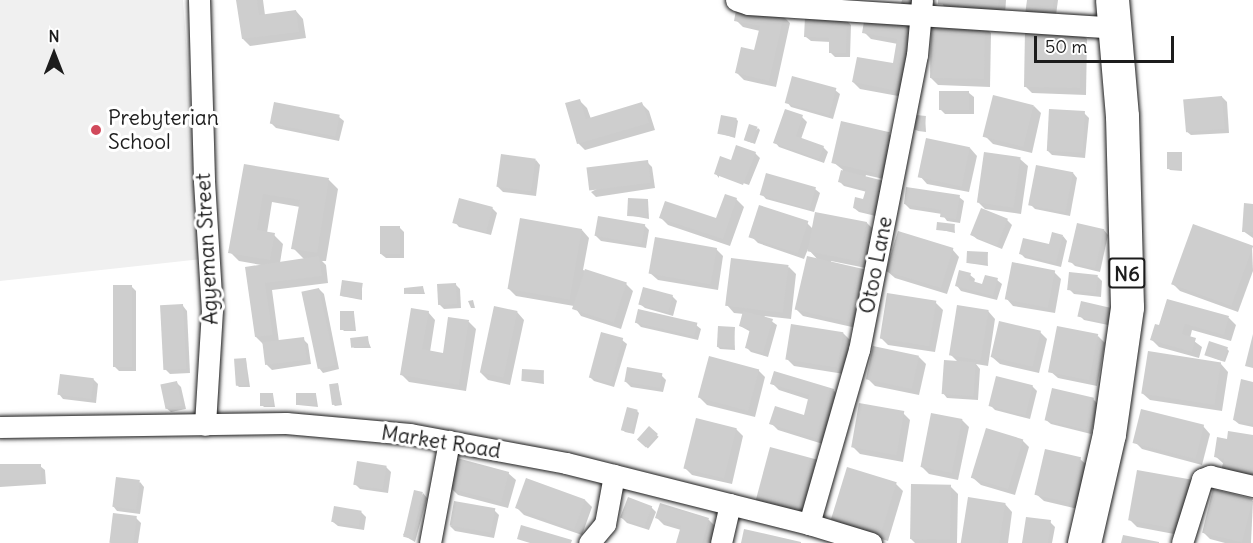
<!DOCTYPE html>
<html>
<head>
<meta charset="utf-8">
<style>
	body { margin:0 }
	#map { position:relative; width:1253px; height:543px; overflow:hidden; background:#fff; font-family:Delius,sans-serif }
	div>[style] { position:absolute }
	.built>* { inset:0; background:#f0f0f0 }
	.shadow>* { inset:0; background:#0003; transform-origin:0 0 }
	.building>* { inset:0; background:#cecece; transform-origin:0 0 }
	.roads { filter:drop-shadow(0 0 2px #1c1c1c) drop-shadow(0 0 2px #1c1c1c) }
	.minor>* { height:21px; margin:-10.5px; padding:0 10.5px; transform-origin:10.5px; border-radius:10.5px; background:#fff }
	.primary>* { height:33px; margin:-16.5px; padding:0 16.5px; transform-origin:16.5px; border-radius:16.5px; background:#fff }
	.dots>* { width:16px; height:16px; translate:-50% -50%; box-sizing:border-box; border:3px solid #fff; border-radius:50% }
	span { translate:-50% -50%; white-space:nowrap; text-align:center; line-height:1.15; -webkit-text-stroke:6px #fff; paint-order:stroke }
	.shield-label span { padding:2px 4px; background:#fff; border:2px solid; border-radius:4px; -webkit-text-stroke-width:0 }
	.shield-label { font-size:20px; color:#1c1c1c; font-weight:700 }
	.poi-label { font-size:21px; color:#1c1c1c }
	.left { translate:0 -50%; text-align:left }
	.street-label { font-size:21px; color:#1c1c1c }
	.north { position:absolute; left:24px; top:24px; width:60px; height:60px; -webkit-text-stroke:4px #fff; paint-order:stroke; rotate:0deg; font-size:16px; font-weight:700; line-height:24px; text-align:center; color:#1c1c1c }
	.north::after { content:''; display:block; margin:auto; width:21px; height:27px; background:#1c1c1c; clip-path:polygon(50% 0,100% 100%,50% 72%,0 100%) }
	.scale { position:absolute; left:1034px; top:36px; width:140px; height:27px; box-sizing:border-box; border:3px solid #1c1c1c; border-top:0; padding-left:8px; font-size:18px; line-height:21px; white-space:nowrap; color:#1c1c1c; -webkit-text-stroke:4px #fff; paint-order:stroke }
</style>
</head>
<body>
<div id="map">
	<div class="built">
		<i style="clip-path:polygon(0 0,183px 0,202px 259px,0 281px)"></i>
	</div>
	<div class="shadow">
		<i style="clip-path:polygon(238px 0,263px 0,265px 15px,296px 11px,303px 19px,306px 38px,250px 46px,243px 39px)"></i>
		<i style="clip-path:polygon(902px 0,921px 0,906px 9px,901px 4px)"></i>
		<i style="clip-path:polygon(940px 0,1006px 0,1005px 15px,947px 11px)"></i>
		<i style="clip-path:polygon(1028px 0,1058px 0,1055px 23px)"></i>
		<i style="clip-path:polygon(783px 16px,790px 23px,776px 87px,744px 80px,737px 73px,756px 52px,760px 31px,743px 27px,736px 20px)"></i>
		<i style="clip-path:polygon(846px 20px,851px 25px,850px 57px,835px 57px,830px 52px,831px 42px,811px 41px,806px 37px)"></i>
		<i style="clip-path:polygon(984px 26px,991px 33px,990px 87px,938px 85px,931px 78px)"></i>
		<i style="clip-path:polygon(864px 32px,921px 34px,909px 98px,860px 89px,853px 82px,894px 65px,898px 44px,871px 39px)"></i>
		<i style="clip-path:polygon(1080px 32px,1087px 39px,1086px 95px,1032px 93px,1025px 86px)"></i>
		<i style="clip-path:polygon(835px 90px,840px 94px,833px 119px,791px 107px,787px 102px)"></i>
		<i style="clip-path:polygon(969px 93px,974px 97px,974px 114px,945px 114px,940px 109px)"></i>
		<i style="clip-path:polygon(1222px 97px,1227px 102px,1229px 133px,1191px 135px,1186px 131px)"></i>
		<i style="clip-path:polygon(580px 101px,587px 108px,591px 119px,642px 104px,649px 111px,655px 130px,585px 150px,578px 143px)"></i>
		<i style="clip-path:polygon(1034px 106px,1041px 113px,1032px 153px,993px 144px,986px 137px)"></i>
		<i style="clip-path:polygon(1084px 113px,1089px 118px,1085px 158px,1052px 155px,1048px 151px)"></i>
		<i style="clip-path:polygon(339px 117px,344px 121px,339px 141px,276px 128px,271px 123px)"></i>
		<i style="clip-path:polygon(802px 117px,807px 122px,801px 139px,823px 147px,828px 152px,824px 163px,779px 147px,775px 142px)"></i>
		<i style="clip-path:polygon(925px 117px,926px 132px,918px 131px,916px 129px)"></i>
		<i style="clip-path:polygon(736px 119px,738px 121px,735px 138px,719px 133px)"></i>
		<i style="clip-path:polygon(758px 128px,760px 130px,755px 144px,747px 141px)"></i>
		<i style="clip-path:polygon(889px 134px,896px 141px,888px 180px,866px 175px,865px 178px,880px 217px,859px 212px,854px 208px,864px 201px,867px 192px,844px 186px,840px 182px,843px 170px,833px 162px)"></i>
		<i style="clip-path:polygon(970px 148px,977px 156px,969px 192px,927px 184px,920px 176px)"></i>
		<i style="clip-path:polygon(755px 153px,760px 158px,749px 185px,719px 175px,719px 178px,716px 174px,732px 162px)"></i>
		<i style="clip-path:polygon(1181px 154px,1182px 171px,1170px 170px,1168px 168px)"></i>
		<i style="clip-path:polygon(1020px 159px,1028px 166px,1021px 214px,985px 209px,978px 202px)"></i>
		<i style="clip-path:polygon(536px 160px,540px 165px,536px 196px,503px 192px,498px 187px)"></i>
		<i style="clip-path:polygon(647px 162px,652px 167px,655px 188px,596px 197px,591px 192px)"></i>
		<i style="clip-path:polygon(evenodd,245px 165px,329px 180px,338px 189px,326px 261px,322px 261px,326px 265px,328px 283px,272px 290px,279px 342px,303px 339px,308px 344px,311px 364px,272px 370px,267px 365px,264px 345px,256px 337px,261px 265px,239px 261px,230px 252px,245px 165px,272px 202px,300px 207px,293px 248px,305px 260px,280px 263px,283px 244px,274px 235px,267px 233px,272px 202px)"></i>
		<i style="clip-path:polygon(1073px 173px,1077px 178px,1070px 216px,1035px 209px,1030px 204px)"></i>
		<i style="clip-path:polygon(815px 189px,820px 193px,814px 212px,766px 199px,762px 194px)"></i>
		<i style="clip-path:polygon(959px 197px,964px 201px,960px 223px,947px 221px,942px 214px,910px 209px,905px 204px)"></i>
		<i style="clip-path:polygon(736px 199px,744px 207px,730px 246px,668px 225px,660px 217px,717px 220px)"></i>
		<i style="clip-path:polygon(648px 200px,649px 219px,628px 215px)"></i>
		<i style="clip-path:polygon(1253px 205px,1253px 238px,1243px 231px)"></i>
		<i style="clip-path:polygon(492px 208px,497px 213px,491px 235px,459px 227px,455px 222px)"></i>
		<i style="clip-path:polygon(1007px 220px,1012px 225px,1002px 249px,977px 239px,972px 235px)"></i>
		<i style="clip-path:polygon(807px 223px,813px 229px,867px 223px,874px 230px,866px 268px,831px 261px,831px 263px,861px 329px,803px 316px,796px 309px,819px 261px,808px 249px,804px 259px,758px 243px,751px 236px)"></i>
		<i style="clip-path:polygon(644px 225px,649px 230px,646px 248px,601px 241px,596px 236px)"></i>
		<i style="clip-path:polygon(954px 225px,955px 233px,938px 229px)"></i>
		<i style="clip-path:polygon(399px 227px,404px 232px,404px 258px,386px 258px,381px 254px)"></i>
		<i style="clip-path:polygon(582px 230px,589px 238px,583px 270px,626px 284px,633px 291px,621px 329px,581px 316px,574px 306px,516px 296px,509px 289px)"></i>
		<i style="clip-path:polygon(1104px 230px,1108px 235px,1100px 272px,1075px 266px,1070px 261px)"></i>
		<i style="clip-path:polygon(1063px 236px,1067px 241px,1061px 267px,1025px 258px,1020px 253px,1050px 246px)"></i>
		<i style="clip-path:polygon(1252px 247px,1253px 271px,1238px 312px,1180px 291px,1173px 284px)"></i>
		<i style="clip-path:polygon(716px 249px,723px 256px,718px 290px,658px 280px,650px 273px)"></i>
		<i style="clip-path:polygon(952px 249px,959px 257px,947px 294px,895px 278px,887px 271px)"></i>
		<i style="clip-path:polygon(987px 254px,988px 266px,968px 263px)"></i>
		<i style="clip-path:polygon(789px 267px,796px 274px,791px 319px,764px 316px,777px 325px,768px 357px,751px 352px,746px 347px,751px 332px,740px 326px,744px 314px,734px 313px,727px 305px)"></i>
		<i style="clip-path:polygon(1054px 272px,1061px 279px,1055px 313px,1013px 306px,1006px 298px)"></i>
		<i style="clip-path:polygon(970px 275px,975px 279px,974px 283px,983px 286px,997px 280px,1002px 284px,997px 300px,961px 291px,957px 286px)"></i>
		<i style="clip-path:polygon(1098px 277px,1102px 281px,1101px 297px,1074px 294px,1069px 289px)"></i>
		<i style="clip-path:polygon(362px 284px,362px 300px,341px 296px)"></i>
		<i style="clip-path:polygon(456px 285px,460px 289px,461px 308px,444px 309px,439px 304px)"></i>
		<i style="clip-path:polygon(131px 286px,136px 291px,136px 371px,119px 371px,114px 366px)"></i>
		<i style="clip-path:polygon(423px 288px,425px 294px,406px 294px)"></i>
		<i style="clip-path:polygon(319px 289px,324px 294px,339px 369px,323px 373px,319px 368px)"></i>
		<i style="clip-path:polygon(672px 296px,677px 301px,673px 316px,645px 308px,640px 304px)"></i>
		<i style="clip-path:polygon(473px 300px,475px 308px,471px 308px,468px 301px)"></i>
		<i style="clip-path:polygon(1168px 300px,1229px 318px,1236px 325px,1231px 341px,1192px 330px,1190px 338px,1202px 347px,1199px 358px,1159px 347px,1152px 340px,1160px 327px)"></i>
		<i style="clip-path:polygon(936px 303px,943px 310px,935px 352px,888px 345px,881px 338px)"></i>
		<i style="clip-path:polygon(183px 306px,187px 311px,190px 373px,170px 374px,165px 369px)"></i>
		<i style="clip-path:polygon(1111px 309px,1113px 326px,1084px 320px,1079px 315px)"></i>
		<i style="clip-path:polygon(988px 311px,995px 319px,988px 366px,976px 364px,980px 369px,978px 400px,947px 398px,943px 393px,959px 363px,950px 354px)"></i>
		<i style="clip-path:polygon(428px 312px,435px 320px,430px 352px,444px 354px,449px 319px,469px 322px,476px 329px,466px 391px,409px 382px,402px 375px)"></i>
		<i style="clip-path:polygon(517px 312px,524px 320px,510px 385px,488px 380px,481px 373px)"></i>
		<i style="clip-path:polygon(354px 313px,356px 331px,344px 331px,342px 329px)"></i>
		<i style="clip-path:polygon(636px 322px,696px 325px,701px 329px,698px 340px,641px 327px)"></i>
		<i style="clip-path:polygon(734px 329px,735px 350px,720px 349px,718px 347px)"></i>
		<i style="clip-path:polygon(1040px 332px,1047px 339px,1039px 373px,1000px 364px,992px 357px)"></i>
		<i style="clip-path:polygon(843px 333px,850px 340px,844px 374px,794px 366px,787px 359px)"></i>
		<i style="clip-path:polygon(1098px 336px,1105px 343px,1097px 386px,1058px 378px,1050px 371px)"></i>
		<i style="clip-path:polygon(367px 338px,371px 348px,353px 348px)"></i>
		<i style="clip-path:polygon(622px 340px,627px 344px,614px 387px,594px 381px,590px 377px)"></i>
		<i style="clip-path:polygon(1227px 349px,1229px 351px,1225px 362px,1209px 356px)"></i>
		<i style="clip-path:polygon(919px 357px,926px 364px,919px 395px,875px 386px,868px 379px)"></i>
		<i style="clip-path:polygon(246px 360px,250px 387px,239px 387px,237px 385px)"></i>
		<i style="clip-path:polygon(1221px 364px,1228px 372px,1222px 411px,1150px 400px,1142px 393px)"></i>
		<i style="clip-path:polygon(758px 370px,765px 377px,755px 417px,707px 405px,700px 398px)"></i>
		<i style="clip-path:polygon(543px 372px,544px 384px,523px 381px)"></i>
		<i style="clip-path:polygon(661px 375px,666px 380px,663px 392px,631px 387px,626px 382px)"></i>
		<i style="clip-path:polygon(93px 379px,98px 384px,96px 403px,63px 399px,59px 394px)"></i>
		<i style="clip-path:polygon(176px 382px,181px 387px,186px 409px,171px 412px,166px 408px)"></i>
		<i style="clip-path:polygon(772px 383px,833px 390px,841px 397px,826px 445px,778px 430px,771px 423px,805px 417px,810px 400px,779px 390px)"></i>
		<i style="clip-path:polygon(1253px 383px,1253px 427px,1239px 424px,1234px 420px)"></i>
		<i style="clip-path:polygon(338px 384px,342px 405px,335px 406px,333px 404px)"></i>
		<i style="clip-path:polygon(1032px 386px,1037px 391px,1030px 419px,995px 410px,990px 405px)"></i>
		<i style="clip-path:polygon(273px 394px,275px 407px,264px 407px,262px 405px)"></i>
		<i style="clip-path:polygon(316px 394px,318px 407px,298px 405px)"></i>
		<i style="clip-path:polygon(1093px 399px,1098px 404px,1091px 434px,1051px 424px,1046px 420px)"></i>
		<i style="clip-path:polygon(637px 411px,639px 413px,634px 434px,625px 432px,623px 430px)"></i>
		<i style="clip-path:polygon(903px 413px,910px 420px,903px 462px,860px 454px,853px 447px)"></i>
		<i style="clip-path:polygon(962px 420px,969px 427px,958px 480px,929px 474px,922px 467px)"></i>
		<i style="clip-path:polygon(1203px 426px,1210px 434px,1202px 465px,1142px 449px,1135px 442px)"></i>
		<i style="left:649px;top:428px;width:13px;height:16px;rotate:42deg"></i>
		<i style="clip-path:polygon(736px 429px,743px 436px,732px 484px,692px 475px,685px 468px)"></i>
		<i style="clip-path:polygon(1253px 437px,1224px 464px,1215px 456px,1228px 440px)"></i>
		<i style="clip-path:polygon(1022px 440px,1029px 447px,1015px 495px,981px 485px,973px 478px)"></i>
		<i style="clip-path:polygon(1080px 459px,1088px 466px,1078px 509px,1044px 501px,1036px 494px)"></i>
		<i style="clip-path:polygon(40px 466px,45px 470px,46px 484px,0 487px,0 468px)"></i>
		<i style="clip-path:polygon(386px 467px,391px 472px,388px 493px,360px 489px,355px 484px)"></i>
		<i style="clip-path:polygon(508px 473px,516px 480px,508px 508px,458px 495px,451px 488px)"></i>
		<i style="clip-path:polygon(140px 482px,144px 487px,140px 514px,117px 511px,113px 506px)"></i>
		<i style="clip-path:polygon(896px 484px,903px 491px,888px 541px,840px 526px,833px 519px)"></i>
		<i style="clip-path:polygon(951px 487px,958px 494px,957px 543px,915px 543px,910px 538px)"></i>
		<i style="clip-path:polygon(1199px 488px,1190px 537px,1137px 527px,1130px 520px)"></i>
		<i style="clip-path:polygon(1215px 491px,1253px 501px,1251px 543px,1225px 543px,1210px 539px,1203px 532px)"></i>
		<i style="clip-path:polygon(423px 493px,427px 498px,415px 542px,403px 535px)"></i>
		<i style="clip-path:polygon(585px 500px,592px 507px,582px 535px,524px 515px,517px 508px)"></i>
		<i style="clip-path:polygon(1005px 504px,1012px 512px,1008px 543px,963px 543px)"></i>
		<i style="clip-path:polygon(661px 505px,709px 520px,716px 527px,711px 543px,677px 543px,681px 530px,664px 525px,657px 518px)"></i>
		<i style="clip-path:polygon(651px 507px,656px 512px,649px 530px,627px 523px,622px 518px)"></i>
		<i style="clip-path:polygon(494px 510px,499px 515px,494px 538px,455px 531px,450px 526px)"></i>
		<i style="clip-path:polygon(361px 512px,366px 517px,364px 530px,338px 526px,333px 522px)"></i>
		<i style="clip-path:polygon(136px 518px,141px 523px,138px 543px,111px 543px)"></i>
		<i style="clip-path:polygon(1050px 522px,1055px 527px,1052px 543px,1024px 543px)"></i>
	</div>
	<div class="building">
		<i style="clip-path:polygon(236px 0,257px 0,259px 15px,296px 10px,299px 32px,242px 39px)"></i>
		<i style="clip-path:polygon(938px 0,999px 0,998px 8px,938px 4px)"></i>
		<i style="clip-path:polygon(1027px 0,1054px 0,1051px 19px,1025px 15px)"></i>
		<i style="clip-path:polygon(737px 5px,784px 15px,769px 81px,735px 73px,741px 47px,754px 50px,760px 26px,734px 21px)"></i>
		<i style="clip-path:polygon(865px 16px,915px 25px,902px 92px,852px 82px,857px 57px,893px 63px,897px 39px,862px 33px)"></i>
		<i style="clip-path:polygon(805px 17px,847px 18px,846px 53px,829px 53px,829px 38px,804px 37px)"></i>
		<i style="left:931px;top:23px;width:54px;height:55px;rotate:1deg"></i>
		<i style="left:1025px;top:30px;width:56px;height:57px;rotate:1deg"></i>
		<i style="left:792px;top:76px;width:46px;height:28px;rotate:15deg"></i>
		<i style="left:939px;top:91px;width:30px;height:19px"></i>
		<i style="left:993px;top:95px;width:42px;height:43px;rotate:14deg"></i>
		<i style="left:1222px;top:96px;width:33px;height:39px;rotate:85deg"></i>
		<i style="clip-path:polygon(580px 99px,586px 119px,642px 102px,649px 123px,577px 144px,565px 103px)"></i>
		<i style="left:274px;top:102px;width:67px;height:22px;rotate:11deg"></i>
		<i style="clip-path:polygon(785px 109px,803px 115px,796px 136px,824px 146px,819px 159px,773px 143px)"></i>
		<i style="left:1049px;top:109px;width:36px;height:42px;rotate:3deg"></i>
		<i style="left:721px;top:115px;width:16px;height:19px;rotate:11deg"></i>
		<i style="left:916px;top:115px;width:10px;height:15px;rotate:6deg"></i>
		<i style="left:841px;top:121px;width:50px;height:43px;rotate:13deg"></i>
		<i style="left:749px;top:124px;width:9px;height:17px;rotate:18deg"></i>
		<i style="left:926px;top:138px;width:45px;height:40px;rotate:12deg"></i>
		<i style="clip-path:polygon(736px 145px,756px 152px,743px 185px,714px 174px,720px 156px,731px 160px)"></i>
		<i style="left:984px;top:152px;width:37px;height:51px;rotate:8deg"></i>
		<i style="left:1167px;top:152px;width:15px;height:17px"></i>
		<i style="left:501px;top:154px;width:35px;height:33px;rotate:8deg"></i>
		<i style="left:648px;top:160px;width:23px;height:62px;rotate:83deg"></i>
		<i style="clip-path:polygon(244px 164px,329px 178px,317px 253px,291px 249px,300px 200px,263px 194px,257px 230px,275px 233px,270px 260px,228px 253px)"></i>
		<i style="left:1036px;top:165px;width:38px;height:41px;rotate:11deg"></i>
		<i style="clip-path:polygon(841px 170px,884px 181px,876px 214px,853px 208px,855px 197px,863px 199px,866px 189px,838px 182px)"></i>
		<i style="left:766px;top:173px;width:52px;height:23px;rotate:16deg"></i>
		<i style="clip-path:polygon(906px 187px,960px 195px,956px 219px,940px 217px,941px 210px,904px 204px)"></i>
		<i style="clip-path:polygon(725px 194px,737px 198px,723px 239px,659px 218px,665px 201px,716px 218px)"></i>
		<i style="left:459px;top:198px;width:35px;height:26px;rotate:15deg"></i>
		<i style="left:628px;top:198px;width:20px;height:18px;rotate:3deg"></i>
		<i style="clip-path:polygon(1244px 203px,1253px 204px,1253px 232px,1242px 232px)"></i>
		<i style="left:759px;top:205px;width:52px;height:34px;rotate:18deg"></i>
		<i style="left:981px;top:208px;width:29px;height:29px;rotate:22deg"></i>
		<i style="left:815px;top:212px;width:53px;height:40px;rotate:11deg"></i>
		<i style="left:598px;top:216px;width:48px;height:20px;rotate:10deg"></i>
		<i style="left:520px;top:218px;width:63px;height:72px;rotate:10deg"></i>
		<i style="left:937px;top:222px;width:18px;height:8px;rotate:6deg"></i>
		<i style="left:1077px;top:223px;width:28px;height:40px;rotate:13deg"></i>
		<i style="left:1193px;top:224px;width:64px;height:64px;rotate:20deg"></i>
		<i style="left:380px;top:226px;width:20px;height:28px"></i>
		<i style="left:898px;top:231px;width:58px;height:42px;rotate:17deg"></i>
		<i style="clip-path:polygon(1052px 232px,1063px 235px,1056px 263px,1019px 254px,1023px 238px,1049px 244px)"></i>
		<i style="left:655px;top:237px;width:63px;height:37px;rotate:10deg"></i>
		<i style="left:967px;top:251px;width:21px;height:12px;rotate:3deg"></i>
		<i style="clip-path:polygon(319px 256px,322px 276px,265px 283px,273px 335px,255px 337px,245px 267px)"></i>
		<i style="left:807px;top:256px;width:61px;height:55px;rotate:13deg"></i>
		<i style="left:731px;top:258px;width:58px;height:48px;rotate:7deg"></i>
		<i style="left:1012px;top:262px;width:44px;height:38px;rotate:11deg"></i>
		<i style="left:585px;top:269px;width:44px;height:42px;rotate:18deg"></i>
		<i style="clip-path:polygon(959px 270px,971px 273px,969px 280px,982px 284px,985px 275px,998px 278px,993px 296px,955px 286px)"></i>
		<i style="left:1069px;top:272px;width:29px;height:18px;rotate:6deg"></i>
		<i style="left:342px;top:280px;width:21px;height:16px;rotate:8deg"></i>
		<i style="left:456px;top:283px;width:21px;height:19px;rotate:87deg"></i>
		<i style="left:113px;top:285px;width:19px;height:82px"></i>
		<i style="clip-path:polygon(423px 286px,424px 293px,404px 294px,404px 288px)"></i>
		<i style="left:643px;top:287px;width:31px;height:18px;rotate:15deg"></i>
		<i style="left:319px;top:288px;width:79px;height:18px;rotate:78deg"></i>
		<i style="left:887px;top:293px;width:50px;height:46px;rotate:9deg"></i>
		<i style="clip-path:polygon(1167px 299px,1229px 316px,1224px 335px,1185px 324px,1182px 334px,1196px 338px,1192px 352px,1150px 340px,1155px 324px,1159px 325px)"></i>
		<i style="left:1081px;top:301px;width:32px;height:16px;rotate:13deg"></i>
		<i style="left:183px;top:304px;width:65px;height:23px;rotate:87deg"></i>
		<i style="left:957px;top:305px;width:32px;height:51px;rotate:9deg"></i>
		<i style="left:494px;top:306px;width:24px;height:68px;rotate:12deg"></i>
		<i style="clip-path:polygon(411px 308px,429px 311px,422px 349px,443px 353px,448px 317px,469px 320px,459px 385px,400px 375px)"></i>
		<i style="left:638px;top:309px;width:61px;height:14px;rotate:13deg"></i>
		<i style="left:340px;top:311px;width:14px;height:19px"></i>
		<i style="clip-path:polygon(743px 311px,773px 319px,763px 353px,745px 348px,750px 329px,739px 326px)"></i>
		<i style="left:999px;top:321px;width:43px;height:37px;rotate:13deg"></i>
		<i style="left:791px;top:324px;width:53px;height:36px;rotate:9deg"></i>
		<i style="left:718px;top:326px;width:17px;height:21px;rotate:3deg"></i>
		<i style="left:1057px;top:326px;width:42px;height:47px;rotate:11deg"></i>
		<i style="left:601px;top:332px;width:23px;height:47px;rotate:15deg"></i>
		<i style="clip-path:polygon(1253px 334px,1253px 368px,1245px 366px)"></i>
		<i style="left:368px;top:336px;width:10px;height:18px;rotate:84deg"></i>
		<i style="left:304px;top:337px;width:23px;height:42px;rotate:83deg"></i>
		<i style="left:1209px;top:341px;width:20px;height:15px;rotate:18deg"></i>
		<i style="left:873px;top:346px;width:47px;height:34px;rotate:12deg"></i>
		<i style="left:1148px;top:351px;width:74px;height:43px;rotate:9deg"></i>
		<i style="left:709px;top:356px;width:52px;height:43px;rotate:15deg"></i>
		<i style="left:246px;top:358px;width:27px;height:12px;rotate:86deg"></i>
		<i style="left:944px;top:360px;width:32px;height:34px;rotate:4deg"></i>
		<i style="left:627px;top:367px;width:36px;height:15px;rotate:10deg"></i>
		<i style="left:522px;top:369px;width:22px;height:12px;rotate:3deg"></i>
		<i style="clip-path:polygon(774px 371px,834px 389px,819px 439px,769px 424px,775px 406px,804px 415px,809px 395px,770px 384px)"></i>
		<i style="left:60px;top:374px;width:34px;height:21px;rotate:7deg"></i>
		<i style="left:996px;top:376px;width:38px;height:31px;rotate:14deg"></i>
		<i style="clip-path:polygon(1241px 379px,1253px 382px,1253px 424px,1233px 420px)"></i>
		<i style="left:177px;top:381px;width:25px;height:17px;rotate:78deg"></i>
		<i style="left:338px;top:383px;width:21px;height:9px;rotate:82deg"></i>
		<i style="left:1052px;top:388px;width:43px;height:33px;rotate:13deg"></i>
		<i style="left:260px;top:393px;width:13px;height:13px"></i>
		<i style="left:296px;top:393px;width:20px;height:12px"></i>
		<i style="left:859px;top:403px;width:46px;height:45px;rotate:10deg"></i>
		<i style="left:627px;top:407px;width:11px;height:24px;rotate:15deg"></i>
		<i style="left:1141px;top:409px;width:65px;height:35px;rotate:14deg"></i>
		<i style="left:931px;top:413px;width:32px;height:55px;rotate:11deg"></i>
		<i style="left:696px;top:418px;width:42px;height:52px;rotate:14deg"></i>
		<i style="left:649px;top:426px;width:12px;height:18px;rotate:42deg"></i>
		<i style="left:986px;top:428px;width:39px;height:52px;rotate:17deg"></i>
		<i style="clip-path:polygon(1228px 431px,1253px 435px,1253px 476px,1221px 471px,1224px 459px,1214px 457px,1217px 437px,1227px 439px)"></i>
		<i style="left:770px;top:447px;width:55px;height:55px;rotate:15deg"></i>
		<i style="left:1045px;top:449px;width:37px;height:47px;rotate:13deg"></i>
		<i style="left:457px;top:458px;width:54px;height:31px;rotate:15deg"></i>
		<i style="left:357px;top:461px;width:30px;height:24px;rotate:9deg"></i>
		<i style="left:41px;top:464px;width:16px;height:41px;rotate:90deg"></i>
		<i style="left:847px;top:467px;width:52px;height:55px;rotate:17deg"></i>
		<i style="left:1137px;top:470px;width:56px;height:51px;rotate:10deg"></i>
		<i style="left:116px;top:477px;width:24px;height:30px;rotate:7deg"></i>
		<i style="left:526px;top:478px;width:63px;height:32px;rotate:20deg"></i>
		<i style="left:911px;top:484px;width:40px;height:55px;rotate:1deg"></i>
		<i style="left:1213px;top:489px;width:41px;height:45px;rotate:14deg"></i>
		<i style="left:414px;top:490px;width:9px;height:48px;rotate:13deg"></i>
		<i style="left:628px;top:497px;width:26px;height:22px;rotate:21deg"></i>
		<i style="left:968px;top:497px;width:38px;height:47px;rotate:9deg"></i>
		<i style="left:454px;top:501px;width:42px;height:25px;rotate:10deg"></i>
		<i style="clip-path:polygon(660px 503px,709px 518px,702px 543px,676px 543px,681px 526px,655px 518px)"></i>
		<i style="left:334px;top:506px;width:28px;height:16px;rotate:10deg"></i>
		<i style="left:113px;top:513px;width:24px;height:30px;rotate:7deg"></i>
		<i style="clip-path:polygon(1026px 517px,1051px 520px,1048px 543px,1022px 543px)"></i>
		<i style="clip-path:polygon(521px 525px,572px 540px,571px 543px,530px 543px,517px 539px)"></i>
		<i style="clip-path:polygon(744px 529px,801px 542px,801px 543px,741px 543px)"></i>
		<i style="clip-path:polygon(1123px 535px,1159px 542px,1159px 543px,1121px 543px)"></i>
	</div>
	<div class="roads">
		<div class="minor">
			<i style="left:199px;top:0;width:181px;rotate:88.4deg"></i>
			<i style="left:204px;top:181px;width:129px;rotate:86.5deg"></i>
			<i style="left:212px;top:310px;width:115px;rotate:93.5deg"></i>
			<i style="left:736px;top:0;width:13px;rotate:18deg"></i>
			<i style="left:748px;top:4px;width:368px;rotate:3.7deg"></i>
			<i style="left:0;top:427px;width:286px;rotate:-0.8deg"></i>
			<i style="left:286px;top:423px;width:124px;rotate:5.1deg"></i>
			<i style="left:410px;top:434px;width:159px;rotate:10.5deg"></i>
			<i style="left:566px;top:463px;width:251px;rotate:14.1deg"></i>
			<i style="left:809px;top:524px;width:65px;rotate:17deg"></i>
			<i style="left:809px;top:524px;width:181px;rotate:-74deg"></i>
			<i style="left:859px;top:350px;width:301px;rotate:-78.9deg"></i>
			<i style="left:917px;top:55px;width:55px;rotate:-84.8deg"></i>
			<i style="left:430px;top:543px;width:104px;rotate:-79.4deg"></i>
			<i style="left:589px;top:543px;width:25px;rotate:-50deg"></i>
			<i style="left:605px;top:524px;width:50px;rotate:-79.6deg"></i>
			<i style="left:721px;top:543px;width:40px;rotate:-77deg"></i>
			<i style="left:1182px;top:543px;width:67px;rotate:-72.6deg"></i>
			<i style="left:1202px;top:479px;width:9px;rotate:-21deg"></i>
			<i style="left:1210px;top:476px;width:44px;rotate:13.1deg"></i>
		</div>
		<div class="primary">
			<i style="left:1084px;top:543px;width:112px;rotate:-77.1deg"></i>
			<i style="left:1109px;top:434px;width:128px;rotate:-81.9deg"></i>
			<i style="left:1127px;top:307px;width:191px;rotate:-91.5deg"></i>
			<i style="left:1122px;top:116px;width:116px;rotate:-94.9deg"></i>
		</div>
	</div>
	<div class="dots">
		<i style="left:96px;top:130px;background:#d1495b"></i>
	</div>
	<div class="shield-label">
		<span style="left:1127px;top:273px">N6</span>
	</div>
	<div class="poi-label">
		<span class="left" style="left:108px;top:130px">Prebyterian<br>School</span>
	</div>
	<div class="street-label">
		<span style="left:207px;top:249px;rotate:-93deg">Agyeman Street</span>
		<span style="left:876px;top:265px;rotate:-79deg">Otoo Lane</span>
		<span style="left:441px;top:442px;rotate:9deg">Market Road</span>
	</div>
	<div class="north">N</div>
	<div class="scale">50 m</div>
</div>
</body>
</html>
